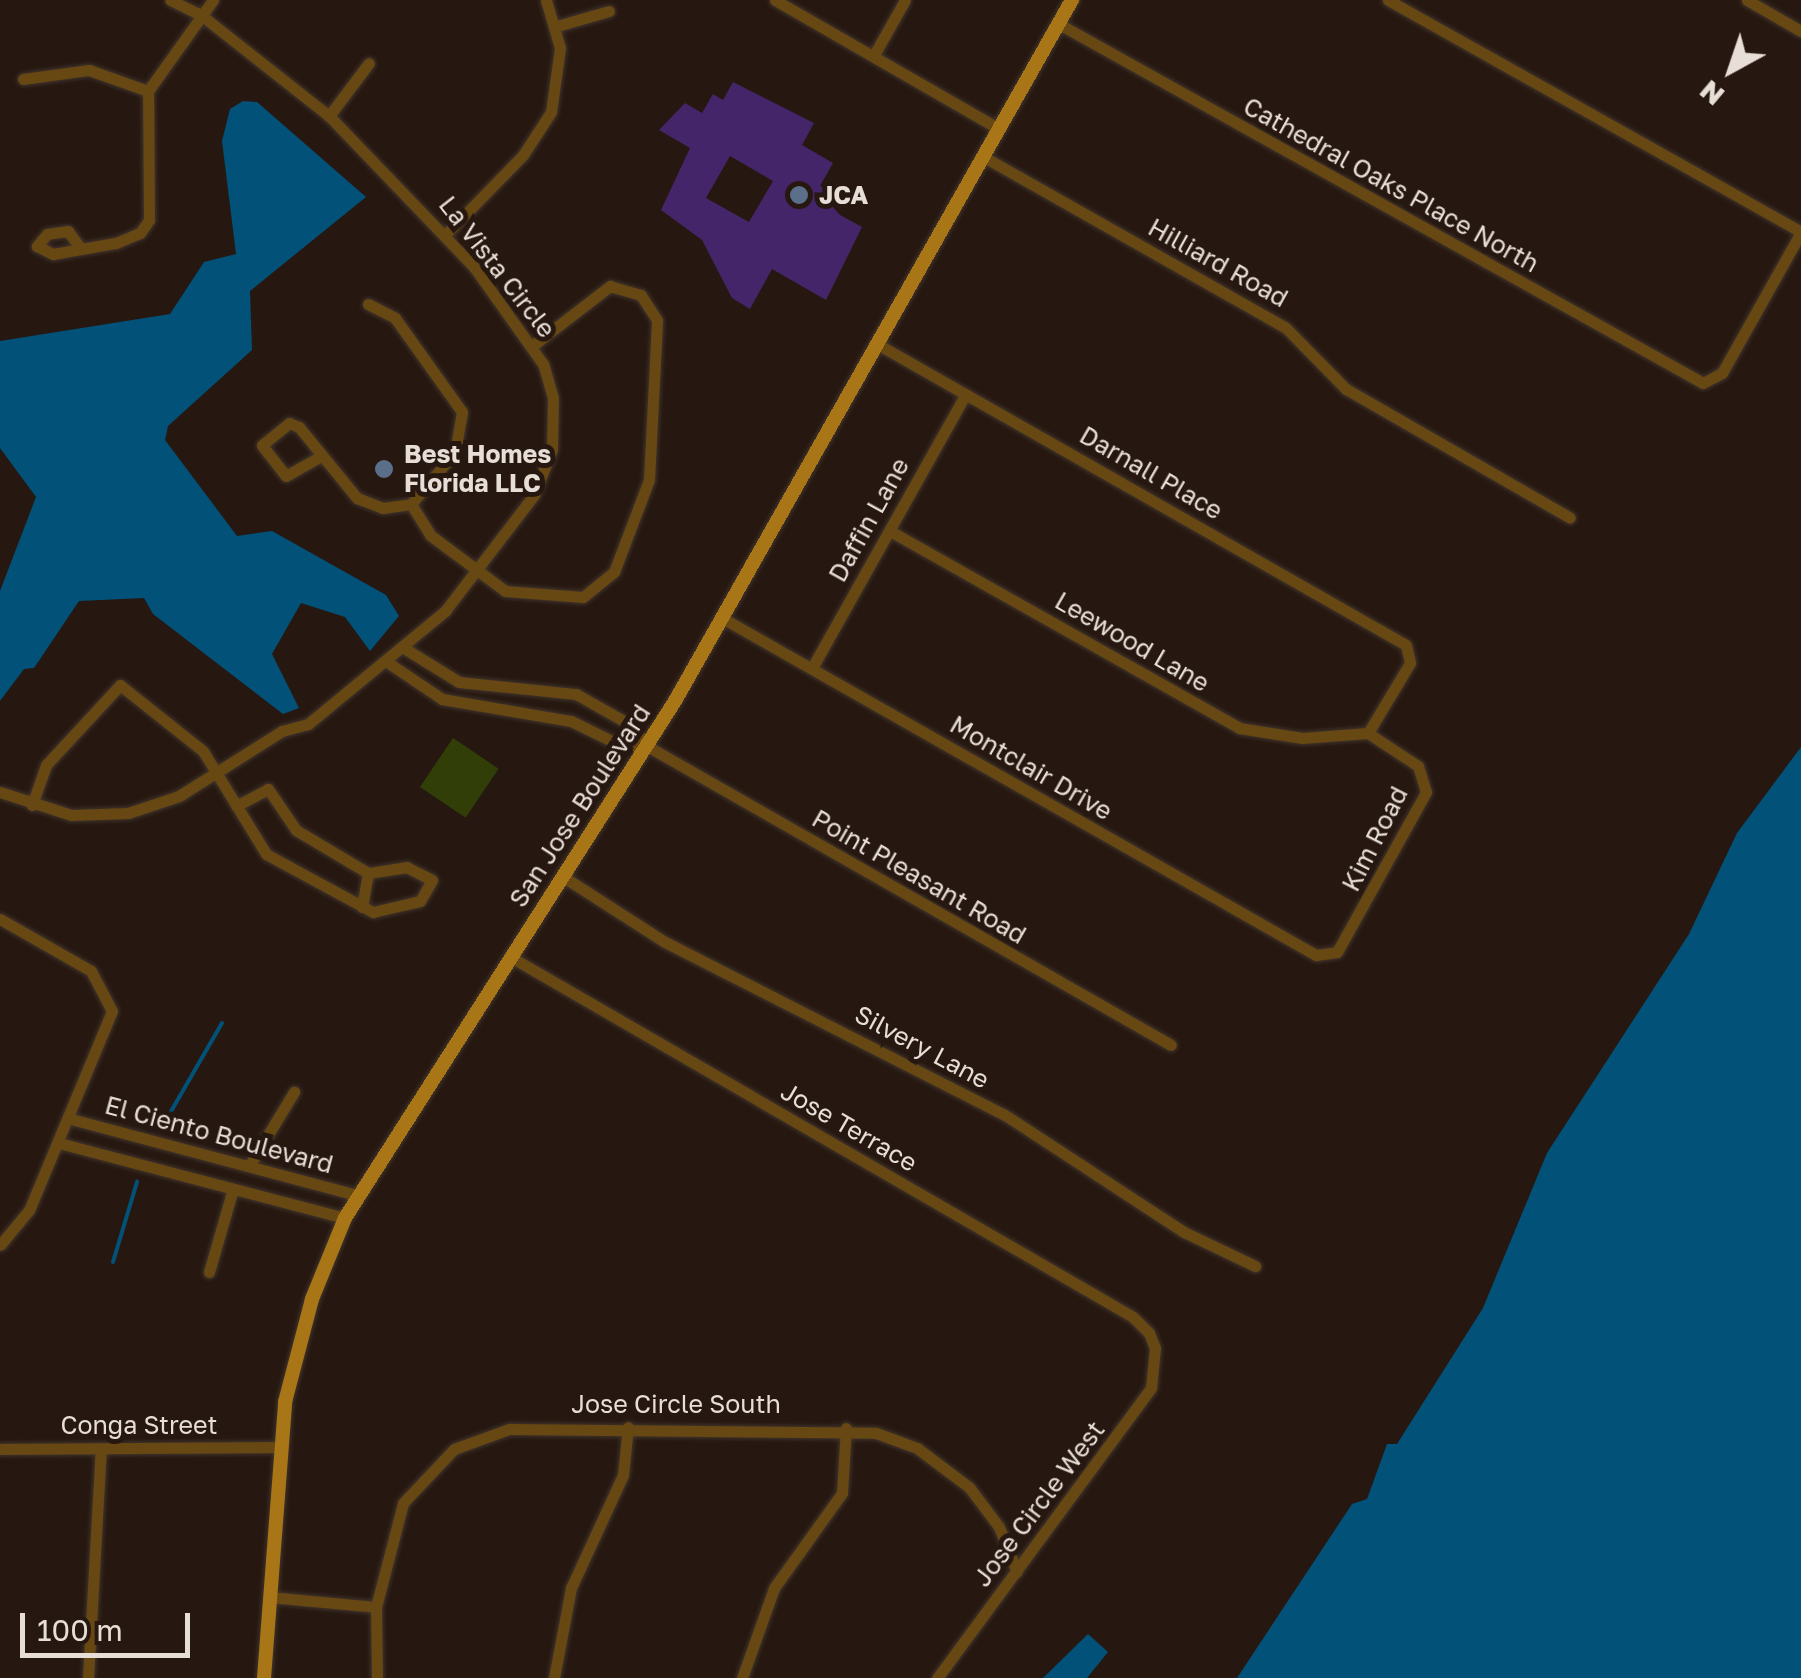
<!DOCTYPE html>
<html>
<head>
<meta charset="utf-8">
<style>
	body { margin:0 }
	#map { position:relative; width:1801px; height:1678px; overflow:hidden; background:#261810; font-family:"Golos Text",sans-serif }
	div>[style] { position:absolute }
	.green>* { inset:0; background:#313e08; transform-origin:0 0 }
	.water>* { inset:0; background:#025178 }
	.stream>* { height:4px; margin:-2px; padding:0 2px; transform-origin:2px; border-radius:2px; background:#025178 }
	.building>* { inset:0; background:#442569 }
	.roads { filter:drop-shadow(0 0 2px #41342c) drop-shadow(0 0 2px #41342c) }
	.minor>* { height:11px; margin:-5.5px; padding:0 5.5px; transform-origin:5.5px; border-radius:5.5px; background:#674813 }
	.major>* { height:14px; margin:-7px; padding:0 7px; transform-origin:7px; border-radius:7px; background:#a97617 }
	.dots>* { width:28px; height:28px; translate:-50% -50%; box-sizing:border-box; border:5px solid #261810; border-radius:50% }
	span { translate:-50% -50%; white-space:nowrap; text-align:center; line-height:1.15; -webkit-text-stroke:10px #261810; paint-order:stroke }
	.street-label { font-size:25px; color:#e8ded8 }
	.poi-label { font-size:25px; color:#e8ded8; font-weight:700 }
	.left { translate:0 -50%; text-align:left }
	.north { position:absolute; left:1681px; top:20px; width:100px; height:100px; -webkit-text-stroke:8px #261810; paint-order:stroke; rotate:220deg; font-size:28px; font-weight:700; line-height:40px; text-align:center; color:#e8ded8 }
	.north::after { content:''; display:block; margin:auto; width:35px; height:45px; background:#e8ded8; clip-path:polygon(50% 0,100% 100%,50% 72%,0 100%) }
	.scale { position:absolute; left:20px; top:1613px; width:170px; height:45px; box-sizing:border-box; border:5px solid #e8ded8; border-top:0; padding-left:12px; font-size:30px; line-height:35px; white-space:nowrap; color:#e8ded8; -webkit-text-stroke:8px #261810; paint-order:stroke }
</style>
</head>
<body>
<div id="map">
	<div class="green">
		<i style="left:453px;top:738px;width:55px;height:59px;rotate:34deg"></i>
	</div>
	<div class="water">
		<i style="clip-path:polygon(243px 101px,257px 102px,366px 197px,250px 291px,252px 350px,168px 426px,165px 440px,237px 536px,272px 531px,386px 595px,399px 616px,370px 651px,345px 617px,301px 603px,272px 654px,299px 708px,283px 714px,153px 614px,144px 598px,79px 601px,34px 668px,24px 669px,0 701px,0 591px,36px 497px,0 448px,0 341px,170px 314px,204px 262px,236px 254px,222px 141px,230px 109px)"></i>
		<i style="clip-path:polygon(1801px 747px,1801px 1678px,1237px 1678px,1352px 1504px,1367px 1499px,1387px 1444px,1397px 1444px,1483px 1308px,1547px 1153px,1689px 934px,1737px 833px)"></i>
		<i style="clip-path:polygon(1088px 1634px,1108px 1652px,1087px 1678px,1043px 1678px)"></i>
	</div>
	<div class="stream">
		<i style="left:162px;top:1127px;width:120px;rotate:-60deg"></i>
		<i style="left:113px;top:1262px;width:84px;rotate:-73.3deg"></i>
	</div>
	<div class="building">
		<i style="clip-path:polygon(evenodd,733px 82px,814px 123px,802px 145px,833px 163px,820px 186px,834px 194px,829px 203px,840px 215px,862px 227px,826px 300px,772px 269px,750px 309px,732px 298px,702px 240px,661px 210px,690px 148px,659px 130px,685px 103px,702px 113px,713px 94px,723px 100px,733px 82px,730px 156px,773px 181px,749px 222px,706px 198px,730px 156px)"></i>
	</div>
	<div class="roads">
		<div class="minor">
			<i style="left:775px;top:0;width:258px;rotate:29.9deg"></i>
			<i style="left:1388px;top:0;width:474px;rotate:29.3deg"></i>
			<i style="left:1747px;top:0;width:62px;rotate:29.9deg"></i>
			<i style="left:1059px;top:24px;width:737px;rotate:29.14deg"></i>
			<i style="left:1703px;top:383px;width:21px;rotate:-28deg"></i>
			<i style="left:1722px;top:373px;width:162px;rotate:-60.7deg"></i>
			<i style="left:557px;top:26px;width:54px;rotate:-16.1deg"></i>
			<i style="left:874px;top:55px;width:63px;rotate:-60.6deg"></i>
			<i style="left:23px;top:79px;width:67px;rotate:-7.8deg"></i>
			<i style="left:89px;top:70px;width:63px;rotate:19.6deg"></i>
			<i style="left:329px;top:116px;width:66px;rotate:-53deg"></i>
			<i style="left:984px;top:157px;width:347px;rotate:29.5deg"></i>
			<i style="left:1286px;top:328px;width:86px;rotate:45.5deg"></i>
			<i style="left:1346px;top:389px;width:258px;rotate:29.9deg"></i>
			<i style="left:446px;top:234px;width:110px;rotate:-45.7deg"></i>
			<i style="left:523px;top:155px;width:51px;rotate:-56.9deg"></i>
			<i style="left:551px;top:112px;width:65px;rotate:-82deg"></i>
			<i style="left:560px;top:48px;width:50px;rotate:-106.3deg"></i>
			<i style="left:81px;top:249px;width:22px;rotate:-126deg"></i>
			<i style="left:68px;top:231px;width:21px;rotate:172deg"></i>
			<i style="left:47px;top:234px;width:16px;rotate:130deg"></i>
			<i style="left:37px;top:246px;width:18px;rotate:27deg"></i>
			<i style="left:53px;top:254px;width:28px;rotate:-10deg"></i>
			<i style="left:81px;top:249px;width:36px;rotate:-10deg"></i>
			<i style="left:116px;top:243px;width:26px;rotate:-23deg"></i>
			<i style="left:140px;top:233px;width:16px;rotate:-55deg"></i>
			<i style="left:149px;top:220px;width:129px;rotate:-90.4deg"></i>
			<i style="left:148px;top:91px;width:112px;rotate:-54.5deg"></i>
			<i style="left:368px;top:304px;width:30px;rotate:27deg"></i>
			<i style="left:395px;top:318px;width:115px;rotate:54.5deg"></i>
			<i style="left:462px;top:412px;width:41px;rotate:99.9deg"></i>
			<i style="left:455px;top:452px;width:68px;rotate:130.2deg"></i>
			<i style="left:879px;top:345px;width:606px;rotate:29.65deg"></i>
			<i style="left:1406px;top:645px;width:18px;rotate:77deg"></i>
			<i style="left:1410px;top:663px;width:82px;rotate:121deg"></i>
			<i style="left:321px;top:456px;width:40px;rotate:150.3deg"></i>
			<i style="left:286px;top:476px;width:39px;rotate:-128deg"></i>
			<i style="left:262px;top:445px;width:35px;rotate:-39deg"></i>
			<i style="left:289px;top:423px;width:11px;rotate:22deg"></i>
			<i style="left:299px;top:427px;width:92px;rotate:50.8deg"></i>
			<i style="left:357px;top:498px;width:28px;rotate:21deg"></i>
			<i style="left:383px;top:508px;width:28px;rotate:-8deg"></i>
			<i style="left:411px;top:504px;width:36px;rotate:58deg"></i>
			<i style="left:430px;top:535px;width:94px;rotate:36.7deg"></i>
			<i style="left:505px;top:591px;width:78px;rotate:4.4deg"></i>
			<i style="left:583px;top:597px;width:40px;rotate:-39deg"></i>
			<i style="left:614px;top:572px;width:98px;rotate:-69.2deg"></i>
			<i style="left:649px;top:480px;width:160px;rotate:-87.1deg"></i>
			<i style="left:657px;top:320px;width:30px;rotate:-123deg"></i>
			<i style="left:641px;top:295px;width:32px;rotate:-164deg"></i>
			<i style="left:610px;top:286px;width:98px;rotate:142.4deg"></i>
			<i style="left:890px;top:531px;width:401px;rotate:29.4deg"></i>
			<i style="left:1239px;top:728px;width:64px;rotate:9deg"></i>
			<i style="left:1302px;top:738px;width:66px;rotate:-4.3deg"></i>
			<i style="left:724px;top:619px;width:681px;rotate:29.58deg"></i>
			<i style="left:1316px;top:955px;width:21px;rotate:-8deg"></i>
			<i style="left:1337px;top:952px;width:183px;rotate:-60.9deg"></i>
			<i style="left:1426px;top:792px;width:27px;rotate:-107deg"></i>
			<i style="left:1418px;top:766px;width:60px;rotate:-146.6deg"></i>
			<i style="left:407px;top:650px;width:61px;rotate:31.6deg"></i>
			<i style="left:459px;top:682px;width:118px;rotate:5.9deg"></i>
			<i style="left:576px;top:694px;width:63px;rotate:29.4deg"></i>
			<i style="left:631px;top:725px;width:26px;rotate:53deg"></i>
			<i style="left:647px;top:746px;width:603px;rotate:29.71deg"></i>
			<i style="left:390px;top:664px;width:63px;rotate:33.9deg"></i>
			<i style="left:442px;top:699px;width:131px;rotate:9.7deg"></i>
			<i style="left:571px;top:721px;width:52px;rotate:26.1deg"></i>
			<i style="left:618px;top:744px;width:29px;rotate:4deg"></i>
			<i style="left:812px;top:668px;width:314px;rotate:-60.7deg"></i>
			<i style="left:0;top:792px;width:75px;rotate:17.9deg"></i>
			<i style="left:71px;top:815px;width:57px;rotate:-2deg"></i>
			<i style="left:128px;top:813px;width:54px;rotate:-18.4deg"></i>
			<i style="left:179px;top:796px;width:122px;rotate:-32.3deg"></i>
			<i style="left:282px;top:731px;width:27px;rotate:-15deg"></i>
			<i style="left:308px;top:724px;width:178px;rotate:-39.5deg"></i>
			<i style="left:445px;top:611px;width:146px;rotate:-52.5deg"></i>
			<i style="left:534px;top:495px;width:49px;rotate:-68.6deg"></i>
			<i style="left:552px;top:449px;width:51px;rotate:-88.9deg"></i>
			<i style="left:553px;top:398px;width:35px;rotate:-106deg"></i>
			<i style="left:543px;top:364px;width:119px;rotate:-125.4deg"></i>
			<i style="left:474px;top:267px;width:209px;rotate:-133.8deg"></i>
			<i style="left:329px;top:116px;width:163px;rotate:-141.7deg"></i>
			<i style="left:201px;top:15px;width:34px;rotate:-154deg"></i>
			<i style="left:32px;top:805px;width:42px;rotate:-70.7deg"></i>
			<i style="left:46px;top:765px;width:109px;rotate:-47.2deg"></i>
			<i style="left:120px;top:685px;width:106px;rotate:38.5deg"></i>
			<i style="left:203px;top:751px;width:121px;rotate:58.5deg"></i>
			<i style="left:266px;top:854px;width:122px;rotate:28.5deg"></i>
			<i style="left:373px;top:912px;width:48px;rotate:-13.2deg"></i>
			<i style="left:420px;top:901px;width:24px;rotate:-60deg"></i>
			<i style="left:432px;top:880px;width:28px;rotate:-153deg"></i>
			<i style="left:407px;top:867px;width:39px;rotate:171deg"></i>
			<i style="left:368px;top:873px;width:84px;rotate:-149.2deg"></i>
			<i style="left:296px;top:830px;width:50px;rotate:-124.3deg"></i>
			<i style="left:268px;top:789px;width:36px;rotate:152deg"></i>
			<i style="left:562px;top:876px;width:122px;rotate:32.7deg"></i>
			<i style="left:665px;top:942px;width:381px;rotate:27deg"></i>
			<i style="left:1005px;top:1115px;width:214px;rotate:33.2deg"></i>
			<i style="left:1184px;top:1232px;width:79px;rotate:25.6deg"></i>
			<i style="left:362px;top:907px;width:35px;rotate:-80deg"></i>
			<i style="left:0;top:919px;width:105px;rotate:29.7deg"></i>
			<i style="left:91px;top:971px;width:45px;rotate:62.3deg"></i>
			<i style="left:112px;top:1011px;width:216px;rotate:112.6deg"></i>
			<i style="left:29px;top:1210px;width:45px;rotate:129.6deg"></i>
			<i style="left:509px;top:956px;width:721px;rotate:30.05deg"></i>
			<i style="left:1133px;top:1317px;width:23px;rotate:45deg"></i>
			<i style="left:1149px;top:1333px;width:16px;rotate:68deg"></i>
			<i style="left:1155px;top:1348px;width:40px;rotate:95.7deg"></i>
			<i style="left:1151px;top:1388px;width:360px;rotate:126.4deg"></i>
			<i style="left:71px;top:1119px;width:295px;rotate:14.9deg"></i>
			<i style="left:59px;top:1143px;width:296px;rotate:14.7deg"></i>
			<i style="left:249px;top:1166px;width:87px;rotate:-58.7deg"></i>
			<i style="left:209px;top:1272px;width:86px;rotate:-73.9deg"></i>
			<i style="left:0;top:1449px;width:279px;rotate:-0.4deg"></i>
			<i style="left:269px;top:1597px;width:107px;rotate:5.3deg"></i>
			<i style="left:88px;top:1678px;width:230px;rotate:-86.8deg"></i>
			<i style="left:377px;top:1678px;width:71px;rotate:-90.8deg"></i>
			<i style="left:376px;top:1607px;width:107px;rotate:-75.4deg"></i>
			<i style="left:403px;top:1503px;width:74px;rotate:-46.6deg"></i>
			<i style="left:454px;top:1449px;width:59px;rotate:-20deg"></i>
			<i style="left:509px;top:1429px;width:367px;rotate:0.6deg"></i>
			<i style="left:876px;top:1433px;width:44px;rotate:20.1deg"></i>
			<i style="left:917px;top:1448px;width:65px;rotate:36.9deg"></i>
			<i style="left:969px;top:1487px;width:50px;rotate:53.1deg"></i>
			<i style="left:999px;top:1527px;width:48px;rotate:68.2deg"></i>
			<i style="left:554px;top:1678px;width:92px;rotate:-79.3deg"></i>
			<i style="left:571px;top:1588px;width:124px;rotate:-65.3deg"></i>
			<i style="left:623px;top:1475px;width:48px;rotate:-84.1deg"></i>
			<i style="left:742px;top:1678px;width:96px;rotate:-70.4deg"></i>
			<i style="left:774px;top:1588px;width:117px;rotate:-54.4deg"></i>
			<i style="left:842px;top:1493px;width:65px;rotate:-86.5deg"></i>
		</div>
		<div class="major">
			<i style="left:264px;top:1678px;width:277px;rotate:-85.6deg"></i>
			<i style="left:285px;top:1402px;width:106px;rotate:-75.3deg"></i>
			<i style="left:312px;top:1299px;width:87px;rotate:-67.8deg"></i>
			<i style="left:345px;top:1218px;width:613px;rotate:-57.45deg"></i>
			<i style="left:675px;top:701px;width:806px;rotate:-60.48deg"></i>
		</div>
	</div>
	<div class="dots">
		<i style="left:799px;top:195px;background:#5c6f8a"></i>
		<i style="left:384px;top:469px;background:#5c6f8a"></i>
	</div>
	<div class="street-label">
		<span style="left:1391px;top:185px;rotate:29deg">Cathedral Oaks Place North</span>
		<span style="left:1218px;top:263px;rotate:29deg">Hilliard Road</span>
		<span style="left:497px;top:267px;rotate:52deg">La Vista Circle</span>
		<span style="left:1151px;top:473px;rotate:30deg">Darnall Place</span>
		<span style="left:869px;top:520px;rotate:-61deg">Daffin Lane</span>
		<span style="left:1132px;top:642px;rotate:30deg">Leewood Lane</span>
		<span style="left:1031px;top:768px;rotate:30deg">Montclair Drive</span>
		<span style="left:580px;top:806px;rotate:-57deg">San Jose Boulevard</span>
		<span style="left:1375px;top:839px;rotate:-63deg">Kim Road</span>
		<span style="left:919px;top:877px;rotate:30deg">Point Pleasant Road</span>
		<span style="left:922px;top:1047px;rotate:28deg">Silvery Lane</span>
		<span style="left:849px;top:1127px;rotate:30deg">Jose Terrace</span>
		<span style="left:219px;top:1135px;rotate:15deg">El Ciento Boulevard</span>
		<span style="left:676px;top:1404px">Jose Circle South</span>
		<span style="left:139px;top:1425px">Conga Street</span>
		<span style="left:1039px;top:1504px;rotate:-53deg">Jose Circle West</span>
	</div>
	<div class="poi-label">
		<span class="left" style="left:819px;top:195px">JCA</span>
		<span class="left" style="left:404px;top:469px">Best Homes<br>Florida LLC</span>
	</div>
	<div class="north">N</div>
	<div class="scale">100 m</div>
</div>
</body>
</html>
